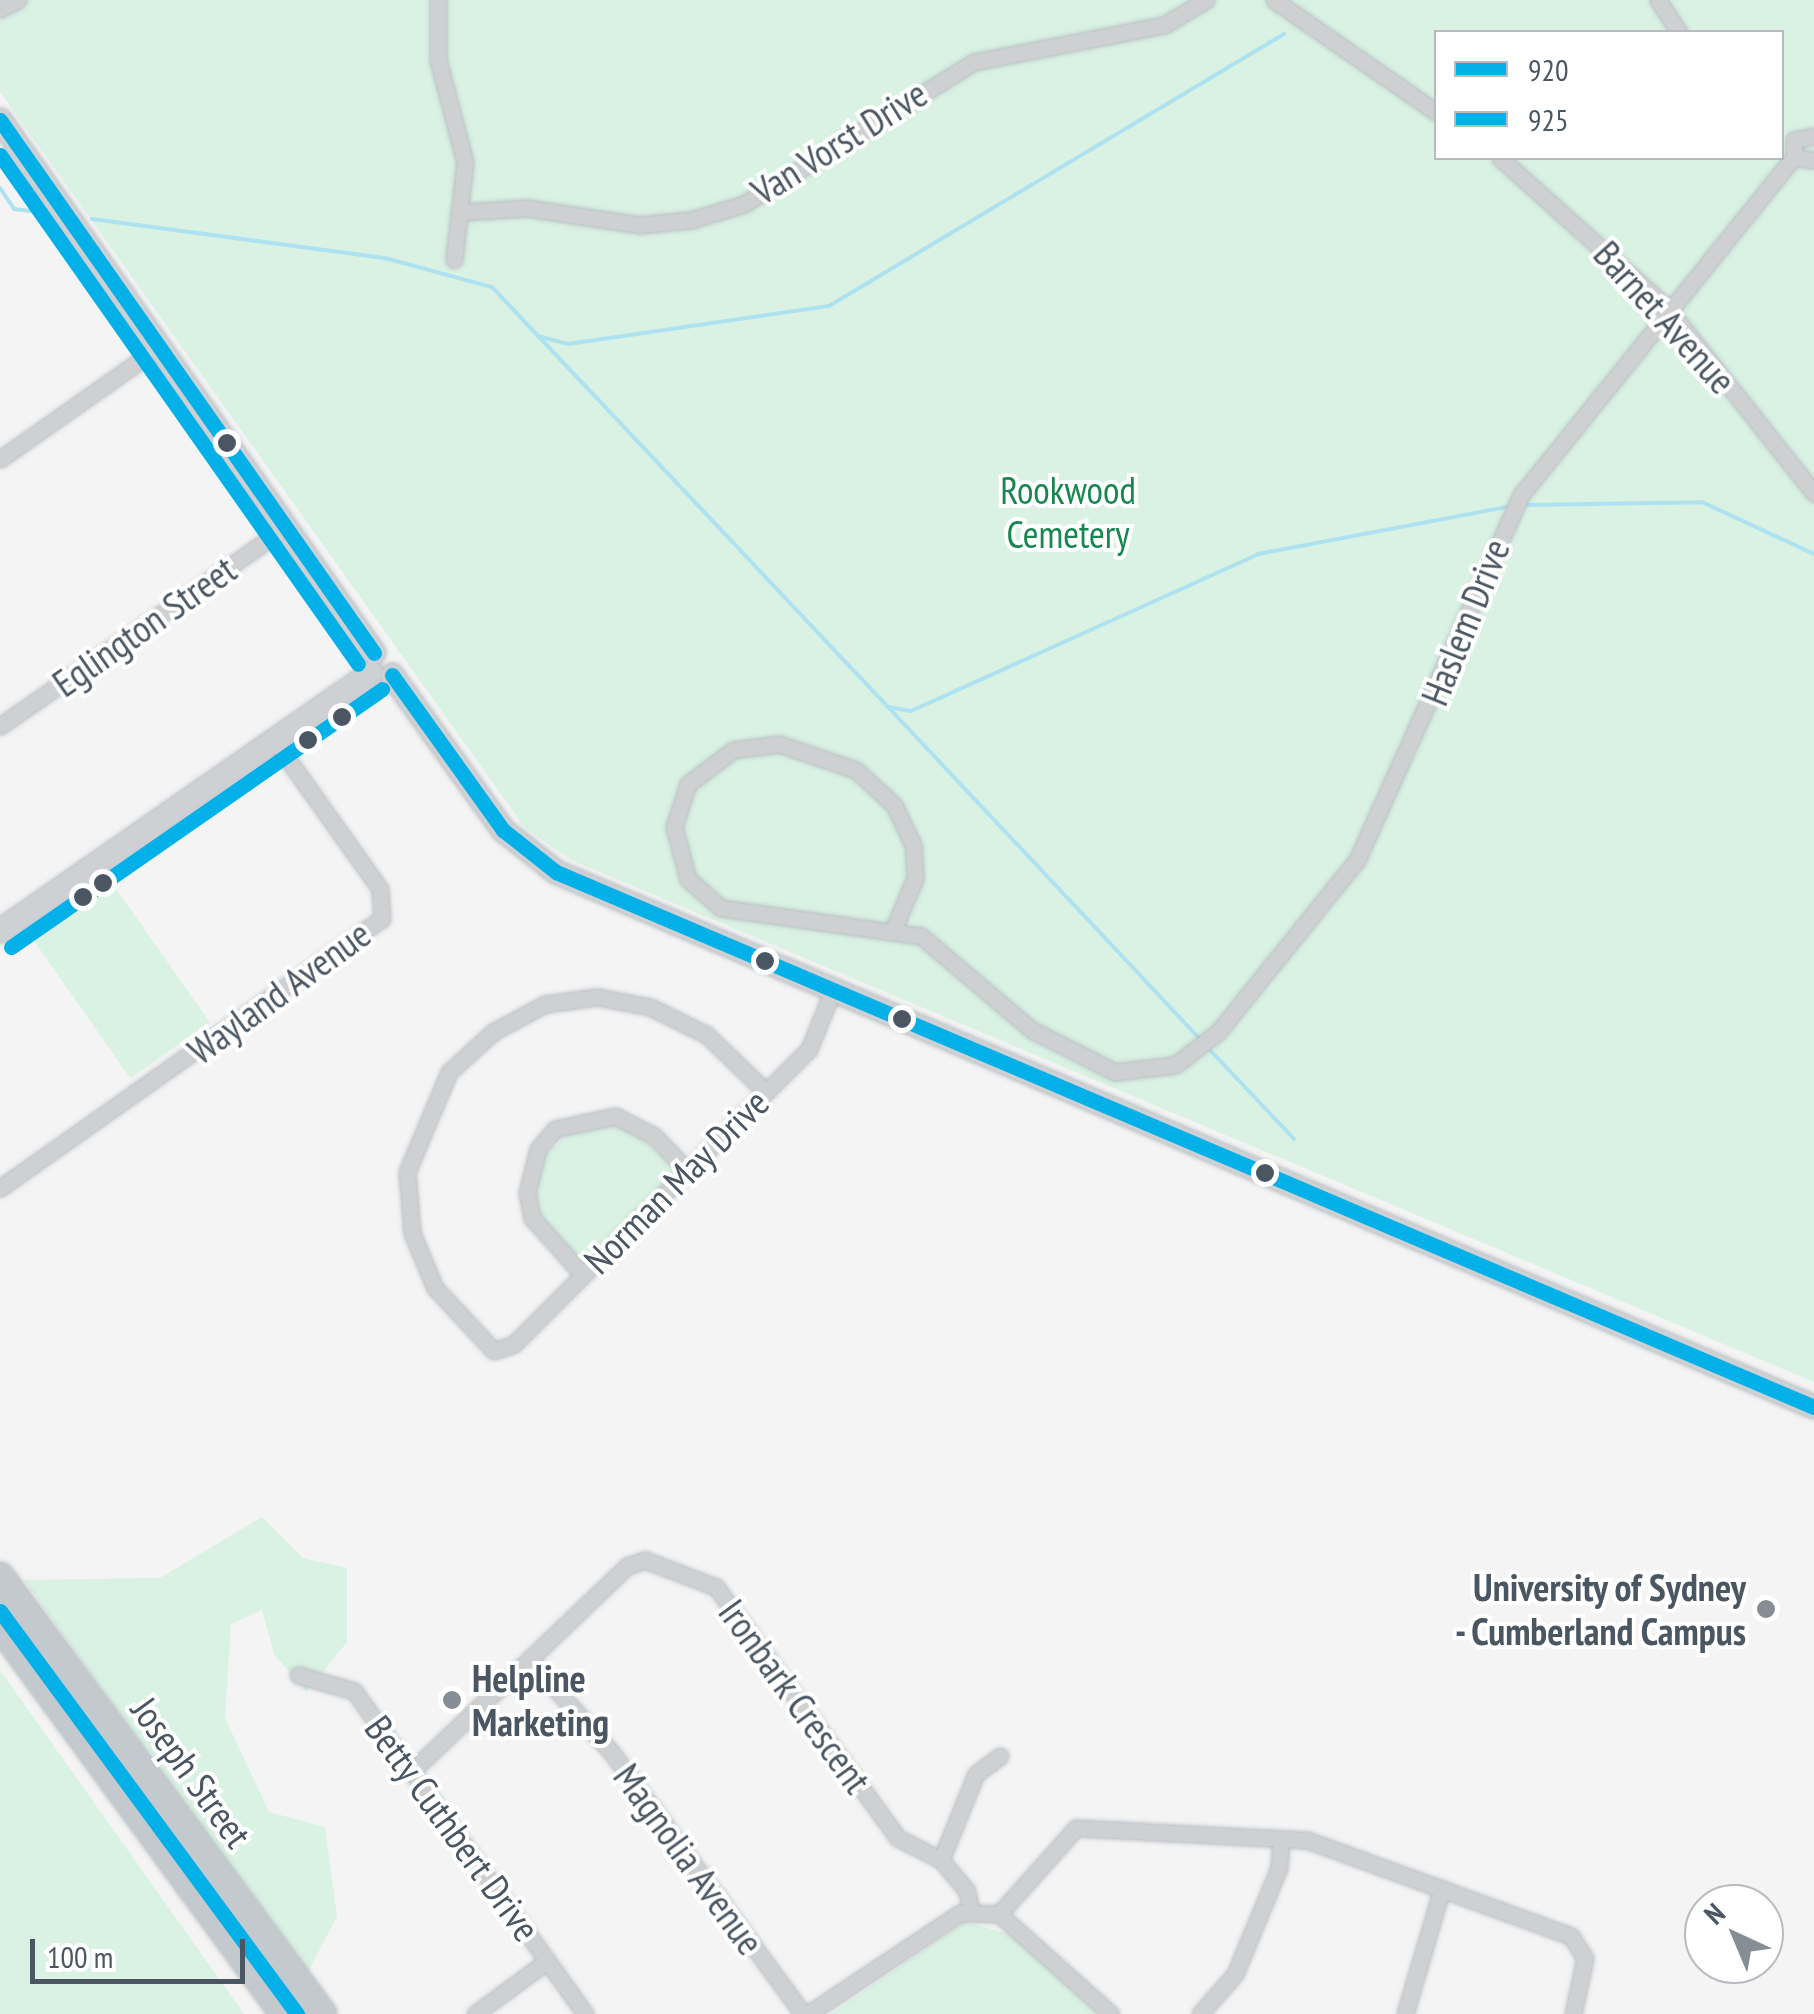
<!DOCTYPE html>
<html>
<head>
<meta charset="utf-8">
<style>
	body { margin:0 }
	#map { position:relative; width:1814px; height:2014px; overflow:hidden; background:#f4f4f4; font-family:"PT Sans Narrow",sans-serif }
	div>[style] { position:absolute }
	.green>* { inset:0; background:#d9f2e3; transform-origin:0 0 }
	.stream>* { height:4px; margin:-2px; padding:0 2px; transform-origin:2px; border-radius:2px; background:#aee2f0 }
	.roads { filter:drop-shadow(0 0 2px #b9bec3) drop-shadow(0 0 2px #b9bec3) }
	.minor>* { height:15px; margin:-7.5px; padding:0 7.5px; transform-origin:7.5px; border-radius:7.5px; background:#ced0d2 }
	.secondary>* { height:22px; margin:-11px; padding:0 11px; transform-origin:11px; border-radius:11px; background:#ced0d4 }
	.trunk>* { height:28px; margin:-14px; padding:0 14px; transform-origin:14px; border-radius:14px; background:#c4c9cd }
	.bus-1>* { height:15px; margin:-7.5px; padding:0 7.5px; transform-origin:7.5px; border-radius:7.5px; background:#04b0e8 }
	.bus-2>* { height:15px; margin:-7.5px; padding:0 7.5px; transform-origin:7.5px; border-radius:7.5px; background:#04b0e8 }
	.dots>* { width:28px; height:28px; translate:-50% -50%; box-sizing:border-box; border:5px solid #fff; border-radius:50% }
	span { translate:-50% -50%; white-space:nowrap; text-align:center; line-height:1.15; -webkit-text-stroke:8px #fff; paint-order:stroke }
	.street-label { font-size:38px; color:#4a5661 }
	.park-label { font-size:38px; color:#17864f }
	.poi-label { font-size:38px; color:#4a5661; font-weight:700 }
	.right { translate:-100% -50%; text-align:right }
	.left { translate:0 -50%; text-align:left }
	.legend { position:absolute; left:1434px; top:30px; width:350px; height:130px; box-sizing:border-box; background:#fff; border:2px solid #b7bbc0; margin:0; padding:12px 18px; list-style:none; font-size:30px; color:#4a5661 }
	.legend li { display:flex; align-items:center; gap:20px; height:50px }
	.legend b { width:50px; border:2px solid #b7bbc0 }
	.north { position:absolute; left:1684px; top:1884px; width:100px; height:100px; box-sizing:border-box; background:#fff; border:2px solid #b7bbc0; border-radius:50%; rotate:316deg; font-size:28px; font-weight:700; line-height:40px; text-align:center; color:#4a5661 }
	.north::after { content:''; display:block; margin:auto; width:35px; height:45px; background:#868d94; clip-path:polygon(50% 0,100% 100%,50% 72%,0 100%) }
	.scale { position:absolute; left:30px; top:1939px; width:215px; height:45px; box-sizing:border-box; border:5px solid #4a5661; border-top:0; padding-left:12px; font-size:30px; line-height:35px; white-space:nowrap; color:#4a5661; -webkit-text-stroke:8px #fff; paint-order:stroke }
</style>
</head>
<body>
<div id="map">
	<div class="green">
		<i style="clip-path:polygon(evenodd,0 0,1814px 0,1814px 1382px,571px 860px,525px 828px,0 92px,0 0,1436px 32px,1782px 32px,1782px 158px,1436px 158px,1436px 32px)"></i>
		<i style="left:110px;top:880px;width:174px;height:97px;rotate:55deg"></i>
		<i style="clip-path:polygon(602px 1120px,638px 1135px,677px 1169px,582px 1263px,543px 1223px,536px 1193px,543px 1157px,575px 1128px)"></i>
		<i style="clip-path:polygon(262px 1517px,303px 1558px,347px 1568px,347px 1642px,306px 1692px,274px 1654px,262px 1610px,231px 1624px,225px 1718px,269px 1812px,325px 1827px,337px 1916px,306px 1976px,24px 1580px,160px 1578px)"></i>
		<i style="clip-path:polygon(0 1670px,244px 2014px,0 2014px)"></i>
		<i style="clip-path:polygon(964px 1922px,1014px 1935px,1098px 2014px,831px 2014px)"></i>
	</div>
	<div class="stream">
		<i style="left:0;top:188px;width:25px;rotate:56deg"></i>
		<i style="left:14px;top:209px;width:25px;rotate:7deg"></i>
		<i style="left:92px;top:219px;width:296px;rotate:7.6deg"></i>
		<i style="left:385px;top:258px;width:111px;rotate:15.2deg"></i>
		<i style="left:492px;top:287px;width:577px;rotate:46.68deg"></i>
		<i style="left:888px;top:707px;width:23px;rotate:10deg"></i>
		<i style="left:911px;top:711px;width:381px;rotate:-24.3deg"></i>
		<i style="left:1258px;top:554px;width:258px;rotate:-10.7deg"></i>
		<i style="left:538px;top:336px;width:31px;rotate:15deg"></i>
		<i style="left:568px;top:344px;width:264px;rotate:-8.3deg"></i>
		<i style="left:829px;top:306px;width:530px;rotate:-30.87deg"></i>
		<i style="left:1520px;top:505px;width:182px;rotate:-0.9deg"></i>
		<i style="left:1702px;top:502px;width:123px;rotate:24.9deg"></i>
		<i style="left:890px;top:709px;width:456px;rotate:46.8deg"></i>
		<i style="left:1208px;top:1048px;width:125px;rotate:46.6deg"></i>
	</div>
	<div class="roads">
		<div class="minor">
			<i style="left:438px;top:0;width:60px;rotate:90deg"></i>
			<i style="left:438px;top:60px;width:106px;rotate:75.2deg"></i>
			<i style="left:465px;top:162px;width:98px;rotate:96.5deg"></i>
			<i style="left:1274px;top:0;width:197px;rotate:34.7deg"></i>
			<i style="left:1658px;top:0;width:38px;rotate:57deg"></i>
			<i style="left:0;top:9px;width:20px;rotate:-27deg"></i>
			<i style="left:1794px;top:157px;width:17px;rotate:-90deg"></i>
			<i style="left:1794px;top:140px;width:20px;rotate:-11deg"></i>
			<i style="left:1794px;top:157px;width:20px;rotate:9deg"></i>
			<i style="left:1500px;top:158px;width:226px;rotate:41.9deg"></i>
			<i style="left:1668px;top:309px;width:235px;rotate:51.6deg"></i>
			<i style="left:463px;top:212px;width:64px;rotate:-3.6deg"></i>
			<i style="left:527px;top:208px;width:113px;rotate:8.6deg"></i>
			<i style="left:639px;top:225px;width:52px;rotate:-5.5deg"></i>
			<i style="left:691px;top:220px;width:55px;rotate:-16.8deg"></i>
			<i style="left:744px;top:204px;width:270px;rotate:-31.7deg"></i>
			<i style="left:974px;top:62px;width:194px;rotate:-11deg"></i>
			<i style="left:1164px;top:25px;width:49px;rotate:-30.8deg"></i>
			<i style="left:0;top:459px;width:197px;rotate:-35.1deg"></i>
			<i style="left:0;top:726px;width:351px;rotate:-34.8deg"></i>
			<i style="left:894px;top:928px;width:54px;rotate:-67.2deg"></i>
			<i style="left:915px;top:878px;width:33px;rotate:-93deg"></i>
			<i style="left:913px;top:845px;width:44px;rotate:-115.4deg"></i>
			<i style="left:894px;top:805px;width:52px;rotate:-137.4deg"></i>
			<i style="left:856px;top:770px;width:81px;rotate:-161.3deg"></i>
			<i style="left:779px;top:744px;width:46px;rotate:172.6deg"></i>
			<i style="left:733px;top:750px;width:56px;rotate:142.9deg"></i>
			<i style="left:688px;top:784px;width:45px;rotate:108deg"></i>
			<i style="left:674px;top:827px;width:54px;rotate:74.9deg"></i>
			<i style="left:688px;top:879px;width:44px;rotate:41.3deg"></i>
			<i style="left:721px;top:908px;width:202px;rotate:8deg"></i>
			<i style="left:921px;top:936px;width:145px;rotate:40.3deg"></i>
			<i style="left:1032px;top:1030px;width:93px;rotate:26.8deg"></i>
			<i style="left:1115px;top:1072px;width:60px;rotate:-6.7deg"></i>
			<i style="left:1175px;top:1065px;width:54px;rotate:-37.5deg"></i>
			<i style="left:1218px;top:1032px;width:221px;rotate:-51.1deg"></i>
			<i style="left:1357px;top:860px;width:400px;rotate:-65.8deg"></i>
			<i style="left:1521px;top:495px;width:434px;rotate:-51.1deg"></i>
			<i style="left:766px;top:1092px;width:82px;rotate:-136deg"></i>
			<i style="left:707px;top:1035px;width:64px;rotate:-153.8deg"></i>
			<i style="left:650px;top:1007px;width:54px;rotate:-169.3deg"></i>
			<i style="left:597px;top:997px;width:52px;rotate:172.3deg"></i>
			<i style="left:545px;top:1004px;width:59px;rotate:151.7deg"></i>
			<i style="left:493px;top:1032px;width:59px;rotate:137.7deg"></i>
			<i style="left:449px;top:1072px;width:108px;rotate:112.8deg"></i>
			<i style="left:407px;top:1172px;width:61px;rotate:85.3deg"></i>
			<i style="left:412px;top:1233px;width:60px;rotate:67.3deg"></i>
			<i style="left:435px;top:1288px;width:86px;rotate:46.9deg"></i>
			<i style="left:494px;top:1351px;width:21px;rotate:-19deg"></i>
			<i style="left:514px;top:1344px;width:417px;rotate:-45deg"></i>
			<i style="left:809px;top:1049px;width:64px;rotate:-67.9deg"></i>
			<i style="left:0;top:1188px;width:467px;rotate:-35.2deg"></i>
			<i style="left:382px;top:919px;width:30px;rotate:-94deg"></i>
			<i style="left:380px;top:889px;width:183px;rotate:-125.4deg"></i>
			<i style="left:583px;top:1275px;width:76px;rotate:-131.8deg"></i>
			<i style="left:532px;top:1218px;width:25px;rotate:-101deg"></i>
			<i style="left:527px;top:1193px;width:45px;rotate:-76deg"></i>
			<i style="left:538px;top:1149px;width:26px;rotate:-50deg"></i>
			<i style="left:555px;top:1129px;width:61px;rotate:-12.2deg"></i>
			<i style="left:615px;top:1116px;width:44px;rotate:27.1deg"></i>
			<i style="left:654px;top:1136px;width:47px;rotate:45.9deg"></i>
			<i style="left:532px;top:1662px;width:121px;rotate:48.7deg"></i>
			<i style="left:612px;top:1753px;width:323px;rotate:53.8deg"></i>
			<i style="left:298px;top:1675px;width:58px;rotate:15.9deg"></i>
			<i style="left:354px;top:1691px;width:397px;rotate:54.4deg"></i>
			<i style="left:412px;top:1771px;width:297px;rotate:-43.6deg"></i>
			<i style="left:627px;top:1566px;width:19px;rotate:-18deg"></i>
			<i style="left:645px;top:1560px;width:76px;rotate:20.8deg"></i>
			<i style="left:716px;top:1587px;width:310px;rotate:54.1deg"></i>
			<i style="left:898px;top:1838px;width:48px;rotate:27.1deg"></i>
			<i style="left:941px;top:1860px;width:40px;rotate:50deg"></i>
			<i style="left:967px;top:1891px;width:22px;rotate:80deg"></i>
			<i style="left:941px;top:1860px;width:93px;rotate:-67.9deg"></i>
			<i style="left:976px;top:1774px;width:30px;rotate:-37deg"></i>
			<i style="left:999px;top:1914px;width:115px;rotate:-48.2deg"></i>
			<i style="left:1076px;top:1828px;width:231px;rotate:3deg"></i>
			<i style="left:1307px;top:1840px;width:281px;rotate:20deg"></i>
			<i style="left:1571px;top:1936px;width:26px;rotate:58deg"></i>
			<i style="left:1585px;top:1958px;width:57px;rotate:102.1deg"></i>
			<i style="left:999px;top:1914px;width:150px;rotate:41.8deg"></i>
			<i style="left:475px;top:2014px;width:89px;rotate:-36.4deg"></i>
			<i style="left:808px;top:2014px;width:182px;rotate:-33.6deg"></i>
			<i style="left:960px;top:1913px;width:39px;rotate:1deg"></i>
			<i style="left:1200px;top:2014px;width:53px;rotate:-48.8deg"></i>
			<i style="left:1235px;top:1974px;width:115px;rotate:-67.5deg"></i>
			<i style="left:1279px;top:1868px;width:29px;rotate:-86deg"></i>
			<i style="left:1405px;top:2014px;width:131px;rotate:-73.6deg"></i>
		</div>
		<div class="secondary">
			<i style="left:0;top:120px;width:651px;rotate:54.94deg"></i>
			<i style="left:392px;top:675px;width:191px;rotate:54.4deg"></i>
			<i style="left:503px;top:830px;width:68px;rotate:38.4deg"></i>
			<i style="left:556px;top:872px;width:1367px;rotate:23.04deg"></i>
			<i style="left:0;top:931px;width:452px;rotate:-34.8deg"></i>
		</div>
		<div class="trunk">
			<i style="left:0;top:1577px;width:543px;rotate:53.62deg"></i>
			<i style="left:0;top:1625px;width:482px;rotate:53.8deg"></i>
		</div>
	</div>
	<div class="bus-1">
		<i style="left:0;top:120px;width:651px;rotate:54.94deg"></i>
		<i style="left:392px;top:675px;width:191px;rotate:54.4deg"></i>
		<i style="left:503px;top:830px;width:68px;rotate:38.4deg"></i>
		<i style="left:556px;top:872px;width:1367px;rotate:23.04deg"></i>
	</div>
	<div class="bus-2">
		<i style="left:0;top:155px;width:622px;rotate:54.88deg"></i>
		<i style="left:11px;top:947px;width:452px;rotate:-34.8deg"></i>
		<i style="left:0;top:1611px;width:501px;rotate:53.61deg"></i>
	</div>
	<div class="dots">
		<i style="left:227px;top:443px;background:#4a5661"></i>
		<i style="left:342px;top:717px;background:#4a5661"></i>
		<i style="left:308px;top:740px;background:#4a5661"></i>
		<i style="left:103px;top:883px;background:#4a5661"></i>
		<i style="left:83px;top:897px;background:#4a5661"></i>
		<i style="left:765px;top:961px;background:#4a5661"></i>
		<i style="left:902px;top:1019px;background:#4a5661"></i>
		<i style="left:1265px;top:1173px;background:#4a5661"></i>
		<i style="left:1766px;top:1609px;background:#868d94"></i>
		<i style="left:452px;top:1700px;background:#868d94"></i>
	</div>
	<div class="street-label">
		<span style="left:839px;top:142px;rotate:-32deg">Van Vorst Drive</span>
		<span style="left:1665px;top:317px;rotate:48deg">Barnet Avenue</span>
		<span style="left:1465px;top:622px;rotate:-68deg">Haslem Drive</span>
		<span style="left:144px;top:626px;rotate:-35deg">Eglington Street</span>
		<span style="left:279px;top:992px;rotate:-36deg">Wayland Avenue</span>
		<span style="left:676px;top:1181px;rotate:-45deg">Norman May Drive</span>
		<span style="left:795px;top:1696px;rotate:54deg">Ironbark Crescent</span>
		<span style="left:192px;top:1772px;rotate:54deg">Joseph Street</span>
		<span style="left:453px;top:1828px;rotate:54deg">Betty Cuthbert Drive</span>
		<span style="left:689px;top:1859px;rotate:54deg">Magnolia Avenue</span>
	</div>
	<div class="park-label">
		<span style="left:1068px;top:512px">Rookwood<br>Cemetery</span>
	</div>
	<div class="poi-label">
		<span class="right" style="left:1746px;top:1609px">University of Sydney<br>- Cumberland Campus</span>
		<span class="left" style="left:472px;top:1700px">Helpline<br>Marketing</span>
	</div>
	<ul class="legend">
	<li><b style="height:12px;background:#04b0e8"></b>920</li>
	<li><b style="height:12px;background:#04b0e8"></b>925</li>
	</ul>
	<div class="north">N</div>
	<div class="scale">100 m</div>
</div>
</body>
</html>
